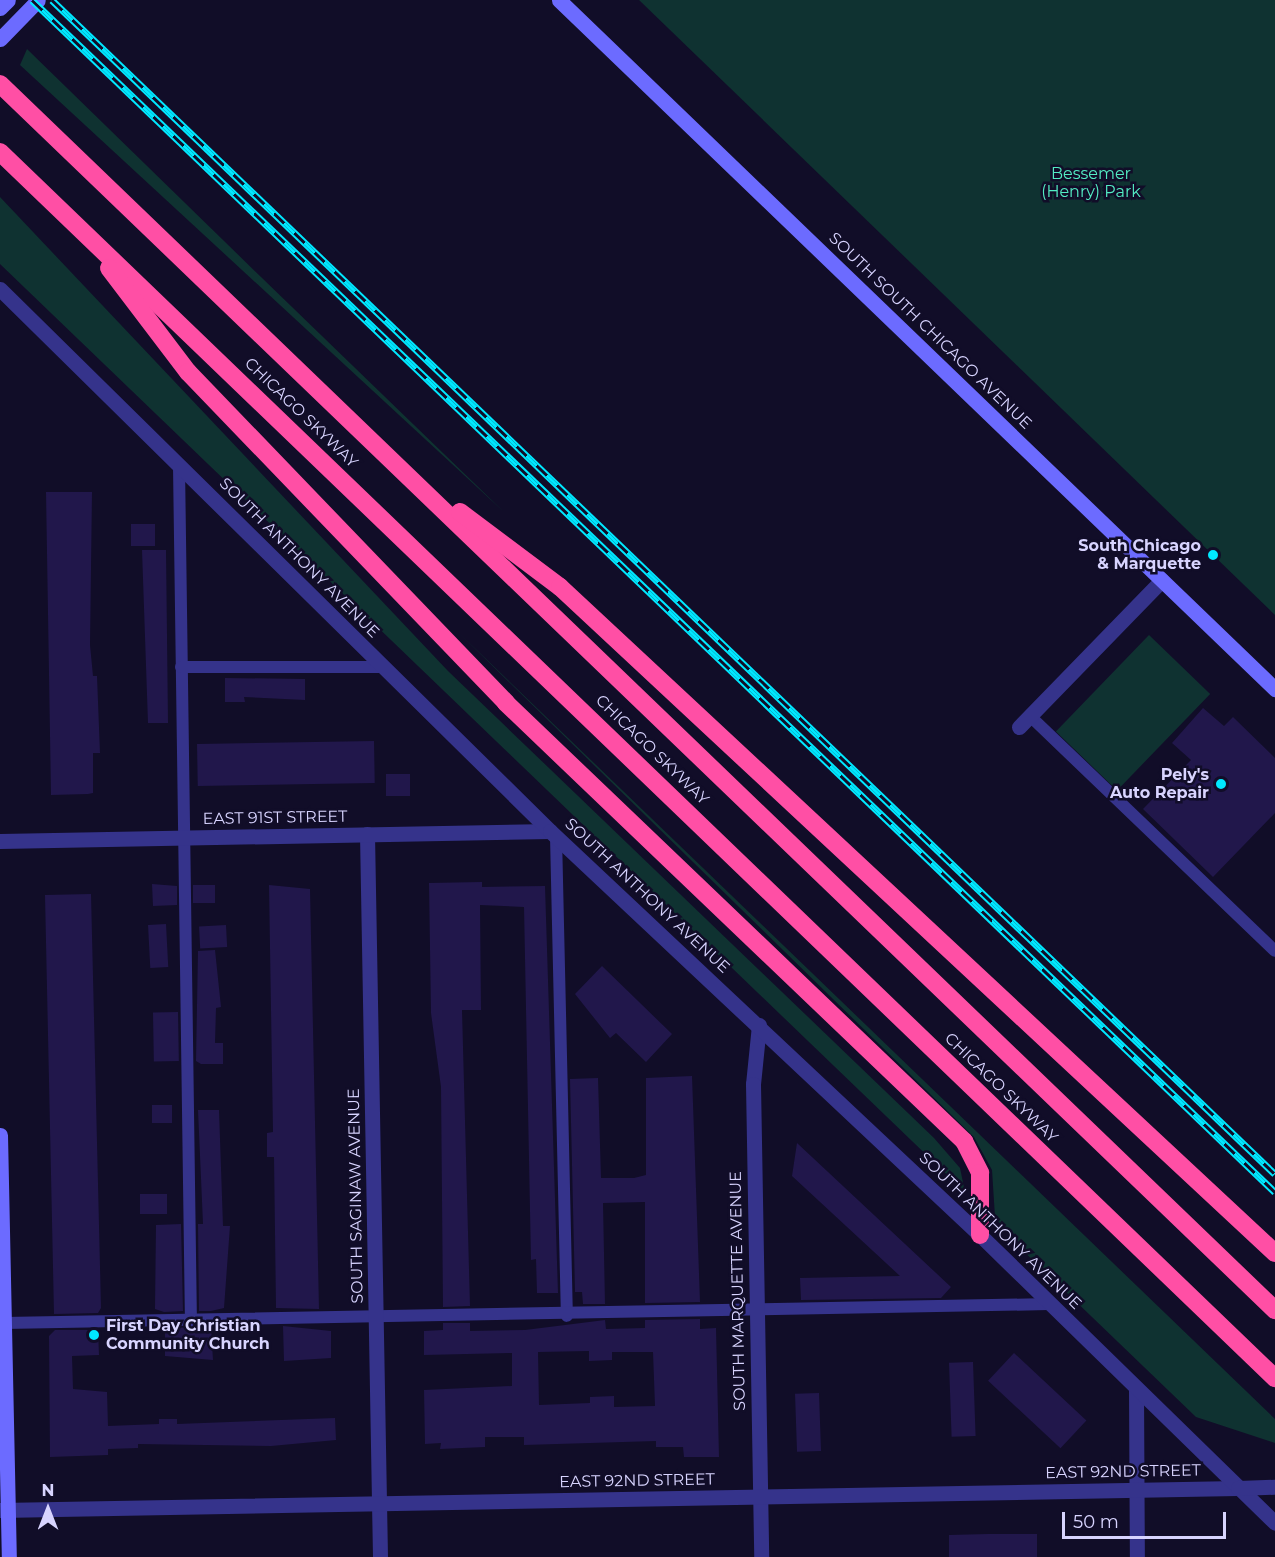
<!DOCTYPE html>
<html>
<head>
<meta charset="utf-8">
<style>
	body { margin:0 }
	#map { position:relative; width:1275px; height:1557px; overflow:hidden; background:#110d28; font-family:Montserrat,sans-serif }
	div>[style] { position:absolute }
	.green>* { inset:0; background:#0f3231; transform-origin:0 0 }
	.building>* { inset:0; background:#21174b; transform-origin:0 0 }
	.service>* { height:12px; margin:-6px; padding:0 6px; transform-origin:6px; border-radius:6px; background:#35338b }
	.minor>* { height:15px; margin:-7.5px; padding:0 7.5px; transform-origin:7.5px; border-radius:7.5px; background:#35338b }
	.tertiary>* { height:15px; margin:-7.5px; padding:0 7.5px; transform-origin:7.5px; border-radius:7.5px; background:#35338b }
	.secondary>* { height:15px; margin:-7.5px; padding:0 7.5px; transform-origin:7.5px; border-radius:7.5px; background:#6c6bff }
	.motorway>* { height:18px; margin:-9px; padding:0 9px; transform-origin:9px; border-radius:9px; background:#ff4fa5 }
	.rail>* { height:7px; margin-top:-3.5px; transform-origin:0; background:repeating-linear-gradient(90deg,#110d28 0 14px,#00e8ff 0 28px); box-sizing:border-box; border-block:2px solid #00e8ff }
	.dots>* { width:16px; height:16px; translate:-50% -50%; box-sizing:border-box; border:3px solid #110d28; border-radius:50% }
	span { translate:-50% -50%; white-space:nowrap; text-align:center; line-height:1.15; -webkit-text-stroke:5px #110d28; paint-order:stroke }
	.park-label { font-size:16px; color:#53ecc3 }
	.street-label { font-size:16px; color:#d8d4ff }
	.poi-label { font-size:16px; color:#d8d4ff; font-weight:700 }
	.right { translate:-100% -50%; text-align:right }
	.left { translate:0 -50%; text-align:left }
	.north { position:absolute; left:18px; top:1479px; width:60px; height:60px; -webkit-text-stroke:4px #110d28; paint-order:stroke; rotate:0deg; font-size:16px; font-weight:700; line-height:24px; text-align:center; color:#d8d4ff }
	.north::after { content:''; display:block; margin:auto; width:21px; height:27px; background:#d8d4ff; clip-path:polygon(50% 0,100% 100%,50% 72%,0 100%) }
	.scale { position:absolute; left:1062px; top:1512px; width:164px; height:27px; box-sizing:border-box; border:3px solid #d8d4ff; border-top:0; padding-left:8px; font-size:18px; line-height:21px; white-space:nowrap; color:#d8d4ff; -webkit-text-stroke:4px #110d28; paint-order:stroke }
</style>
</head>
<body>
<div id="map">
	<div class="green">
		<i style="clip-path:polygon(639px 0,1275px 0,1275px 615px)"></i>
		<i style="clip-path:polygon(27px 49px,261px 277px,504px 512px,20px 65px)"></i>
		<i style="clip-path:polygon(0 197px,448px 671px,934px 1138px,960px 1168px,965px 1192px,0 264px)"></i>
		<i style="clip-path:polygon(458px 632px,1275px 1419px,1275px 1443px,1196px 1417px,1014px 1242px,995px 1217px,992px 1170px,974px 1137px)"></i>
		<i style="left:1149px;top:635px;width:85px;height:134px;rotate:44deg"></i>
	</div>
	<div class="building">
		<i style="clip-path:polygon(46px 492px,92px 492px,90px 645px,93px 676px,97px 676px,100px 753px,93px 753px,93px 793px,88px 794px,51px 795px)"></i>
		<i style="left:131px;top:524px;width:24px;height:22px"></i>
		<i style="clip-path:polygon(142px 550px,166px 550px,168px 723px,148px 723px)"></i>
		<i style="clip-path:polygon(225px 678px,305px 679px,305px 700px,244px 697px,245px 702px,225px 702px)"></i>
		<i style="clip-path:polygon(1203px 708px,1224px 726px,1233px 717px,1275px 758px,1275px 813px,1213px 877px,1143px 809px,1191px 760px,1172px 743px)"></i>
		<i style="left:374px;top:741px;width:42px;height:177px;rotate:89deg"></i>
		<i style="left:410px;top:774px;width:22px;height:24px;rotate:90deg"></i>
		<i style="clip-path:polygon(482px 882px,482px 887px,545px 886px,558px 1293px,537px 1293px,536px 1259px,531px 1260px,524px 907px,480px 905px,481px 1010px,462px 1010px,470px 1306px,443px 1307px,441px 1087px,431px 1013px,429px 883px)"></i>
		<i style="clip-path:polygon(152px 884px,177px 886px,177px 905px,153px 906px)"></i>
		<i style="left:215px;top:885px;width:18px;height:22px;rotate:90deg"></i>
		<i style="clip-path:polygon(269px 885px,310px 889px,319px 1309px,276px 1308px,274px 1157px,267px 1157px,267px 1133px,273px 1132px)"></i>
		<i style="clip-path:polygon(91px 894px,101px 1308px,98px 1313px,54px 1314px,45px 895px)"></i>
		<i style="left:166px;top:924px;width:43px;height:18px;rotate:87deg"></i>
		<i style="left:226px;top:925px;width:22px;height:27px;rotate:87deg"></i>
		<i style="clip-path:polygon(215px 950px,221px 1007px,216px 1008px,215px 1043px,223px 1043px,223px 1064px,201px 1064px,196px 1061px,198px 951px)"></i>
		<i style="clip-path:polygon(602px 966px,672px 1034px,646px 1062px,616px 1033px,610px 1038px,575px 994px)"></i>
		<i style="left:178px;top:1012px;width:49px;height:25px;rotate:89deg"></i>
		<i style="clip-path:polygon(692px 1076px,700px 1302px,645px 1303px,645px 1202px,603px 1203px,605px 1304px,583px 1304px,582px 1292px,575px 1292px,570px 1079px,598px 1078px,601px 1178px,634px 1178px,646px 1175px,646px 1078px)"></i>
		<i style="left:152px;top:1105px;width:20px;height:18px"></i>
		<i style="clip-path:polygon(198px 1110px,219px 1110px,223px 1226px,230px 1226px,224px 1308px,211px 1311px,199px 1311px,198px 1224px,203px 1224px)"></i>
		<i style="clip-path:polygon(797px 1143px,951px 1287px,941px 1298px,801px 1300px,800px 1278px,900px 1276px,792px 1176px)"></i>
		<i style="left:140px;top:1194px;width:27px;height:20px"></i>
		<i style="clip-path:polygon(181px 1224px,183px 1311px,164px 1312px,155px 1309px,156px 1225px)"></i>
		<i style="clip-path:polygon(evenodd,700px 1319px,700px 1329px,716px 1328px,719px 1457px,684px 1457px,683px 1447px,656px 1447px,656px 1441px,524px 1445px,524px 1437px,485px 1437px,485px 1447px,440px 1449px,441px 1443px,425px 1444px,424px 1390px,512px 1386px,512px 1353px,424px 1355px,424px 1331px,443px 1330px,443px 1323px,470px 1323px,470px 1331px,525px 1330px,605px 1320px,606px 1329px,645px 1328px,645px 1320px,700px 1319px,589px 1351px,589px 1361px,612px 1360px,612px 1352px,653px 1352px,655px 1406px,614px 1407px,614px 1396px,590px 1397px,590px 1403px,539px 1405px,538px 1352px,589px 1351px)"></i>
		<i style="clip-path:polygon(283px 1326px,331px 1331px,331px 1358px,284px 1361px)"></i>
		<i style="clip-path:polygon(211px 1327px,213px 1360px,165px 1356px,165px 1328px)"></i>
		<i style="clip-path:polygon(55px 1330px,98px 1330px,99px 1355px,72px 1356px,73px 1389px,107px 1392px,108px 1426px,159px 1424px,159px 1419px,177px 1419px,177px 1424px,335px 1418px,336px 1440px,271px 1446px,138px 1444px,138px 1448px,108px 1449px,108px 1455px,50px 1457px,49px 1336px)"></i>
		<i style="left:1014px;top:1353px;width:99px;height:38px;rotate:43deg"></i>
		<i style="left:973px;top:1362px;width:74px;height:24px;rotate:88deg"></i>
		<i style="left:819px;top:1393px;width:58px;height:24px;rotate:88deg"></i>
		<i style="clip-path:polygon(988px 1534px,1037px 1534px,1037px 1557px,949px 1557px,949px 1535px)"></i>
	</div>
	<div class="service">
		<i style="left:179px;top:466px;width:855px;rotate:89.2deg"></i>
		<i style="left:181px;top:667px;width:202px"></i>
		<i style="left:1030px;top:716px;width:339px;rotate:43.8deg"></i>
		<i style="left:556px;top:836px;width:480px;rotate:88.7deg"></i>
		<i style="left:4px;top:1323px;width:1045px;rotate:-1.04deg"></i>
	</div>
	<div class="minor">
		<i style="left:1019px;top:727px;width:205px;rotate:-45.8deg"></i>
		<i style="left:367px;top:834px;width:723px;rotate:88.97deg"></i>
		<i style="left:0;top:841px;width:550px;rotate:-1.04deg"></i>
		<i style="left:759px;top:1025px;width:59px;rotate:95.8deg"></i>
		<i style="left:753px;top:1084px;width:473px;rotate:89deg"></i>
		<i style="left:1136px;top:1389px;width:168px;rotate:89.7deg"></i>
		<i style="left:0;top:1510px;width:1238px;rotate:-1.02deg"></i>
	</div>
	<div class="tertiary">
		<i style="left:0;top:289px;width:772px;rotate:44.58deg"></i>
		<i style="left:550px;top:831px;width:590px;rotate:43.21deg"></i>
		<i style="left:980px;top:1235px;width:412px;rotate:44.3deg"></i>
		<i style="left:1238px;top:1488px;width:37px;rotate:-2deg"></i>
	</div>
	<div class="secondary">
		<i style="left:559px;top:0;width:994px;rotate:43.9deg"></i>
		<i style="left:0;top:8px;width:11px;rotate:-45deg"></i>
		<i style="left:0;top:39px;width:54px;rotate:-45.7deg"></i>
		<i style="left:0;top:1135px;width:422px;rotate:88.8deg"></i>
	</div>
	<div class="motorway">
		<i style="left:0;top:84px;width:1769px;rotate:43.88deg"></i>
		<i style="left:0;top:152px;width:1769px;rotate:43.88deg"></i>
		<i style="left:109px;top:268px;width:131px;rotate:52.8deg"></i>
		<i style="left:188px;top:372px;width:459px;rotate:46.1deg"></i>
		<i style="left:506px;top:703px;width:634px;rotate:43.72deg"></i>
		<i style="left:964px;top:1141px;width:36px;rotate:63deg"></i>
		<i style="left:980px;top:1173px;width:62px;rotate:90deg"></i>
		<i style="left:460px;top:512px;width:125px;rotate:36.9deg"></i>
		<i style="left:560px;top:587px;width:977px;rotate:42.97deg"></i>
	</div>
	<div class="rail">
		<i style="left:32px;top:0;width:1722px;rotate:43.8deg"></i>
		<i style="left:52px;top:0;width:1695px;rotate:43.83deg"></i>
	</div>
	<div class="dots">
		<i style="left:1213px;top:555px;background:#00e8ff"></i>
		<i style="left:1221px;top:784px;background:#00e8ff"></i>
		<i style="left:94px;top:1335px;background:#00e8ff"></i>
	</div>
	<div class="park-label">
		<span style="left:1091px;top:183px">Bessemer<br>(Henry) Park</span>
	</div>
	<div class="street-label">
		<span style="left:930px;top:331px;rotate:44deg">SOUTH SOUTH CHICAGO AVENUE</span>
		<span style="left:301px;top:413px;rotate:44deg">CHICAGO SKYWAY</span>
		<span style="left:299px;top:558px;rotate:45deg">SOUTH ANTHONY AVENUE</span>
		<span style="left:652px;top:750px;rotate:44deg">CHICAGO SKYWAY</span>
		<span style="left:275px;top:818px;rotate:-1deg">EAST 91ST STREET</span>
		<span style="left:647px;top:896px;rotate:43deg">SOUTH ANTHONY AVENUE</span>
		<span style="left:1001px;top:1088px;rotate:44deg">CHICAGO SKYWAY</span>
		<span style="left:356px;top:1196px;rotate:-91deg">SOUTH SAGINAW AVENUE</span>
		<span style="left:1000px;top:1231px;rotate:44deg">SOUTH ANTHONY AVENUE</span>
		<span style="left:738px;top:1291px;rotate:-91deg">SOUTH MARQUETTE AVENUE</span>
		<span style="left:1123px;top:1472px;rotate:-1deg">EAST 92ND STREET</span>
		<span style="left:637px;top:1481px;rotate:-1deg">EAST 92ND STREET</span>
	</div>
	<div class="poi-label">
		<span class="right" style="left:1201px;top:555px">South Chicago<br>&amp; Marquette</span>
		<span class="right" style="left:1209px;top:784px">Pely's<br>Auto Repair</span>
		<span class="left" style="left:106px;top:1335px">First Day Christian<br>Community Church</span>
	</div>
	<div class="north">N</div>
	<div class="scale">50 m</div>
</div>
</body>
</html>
